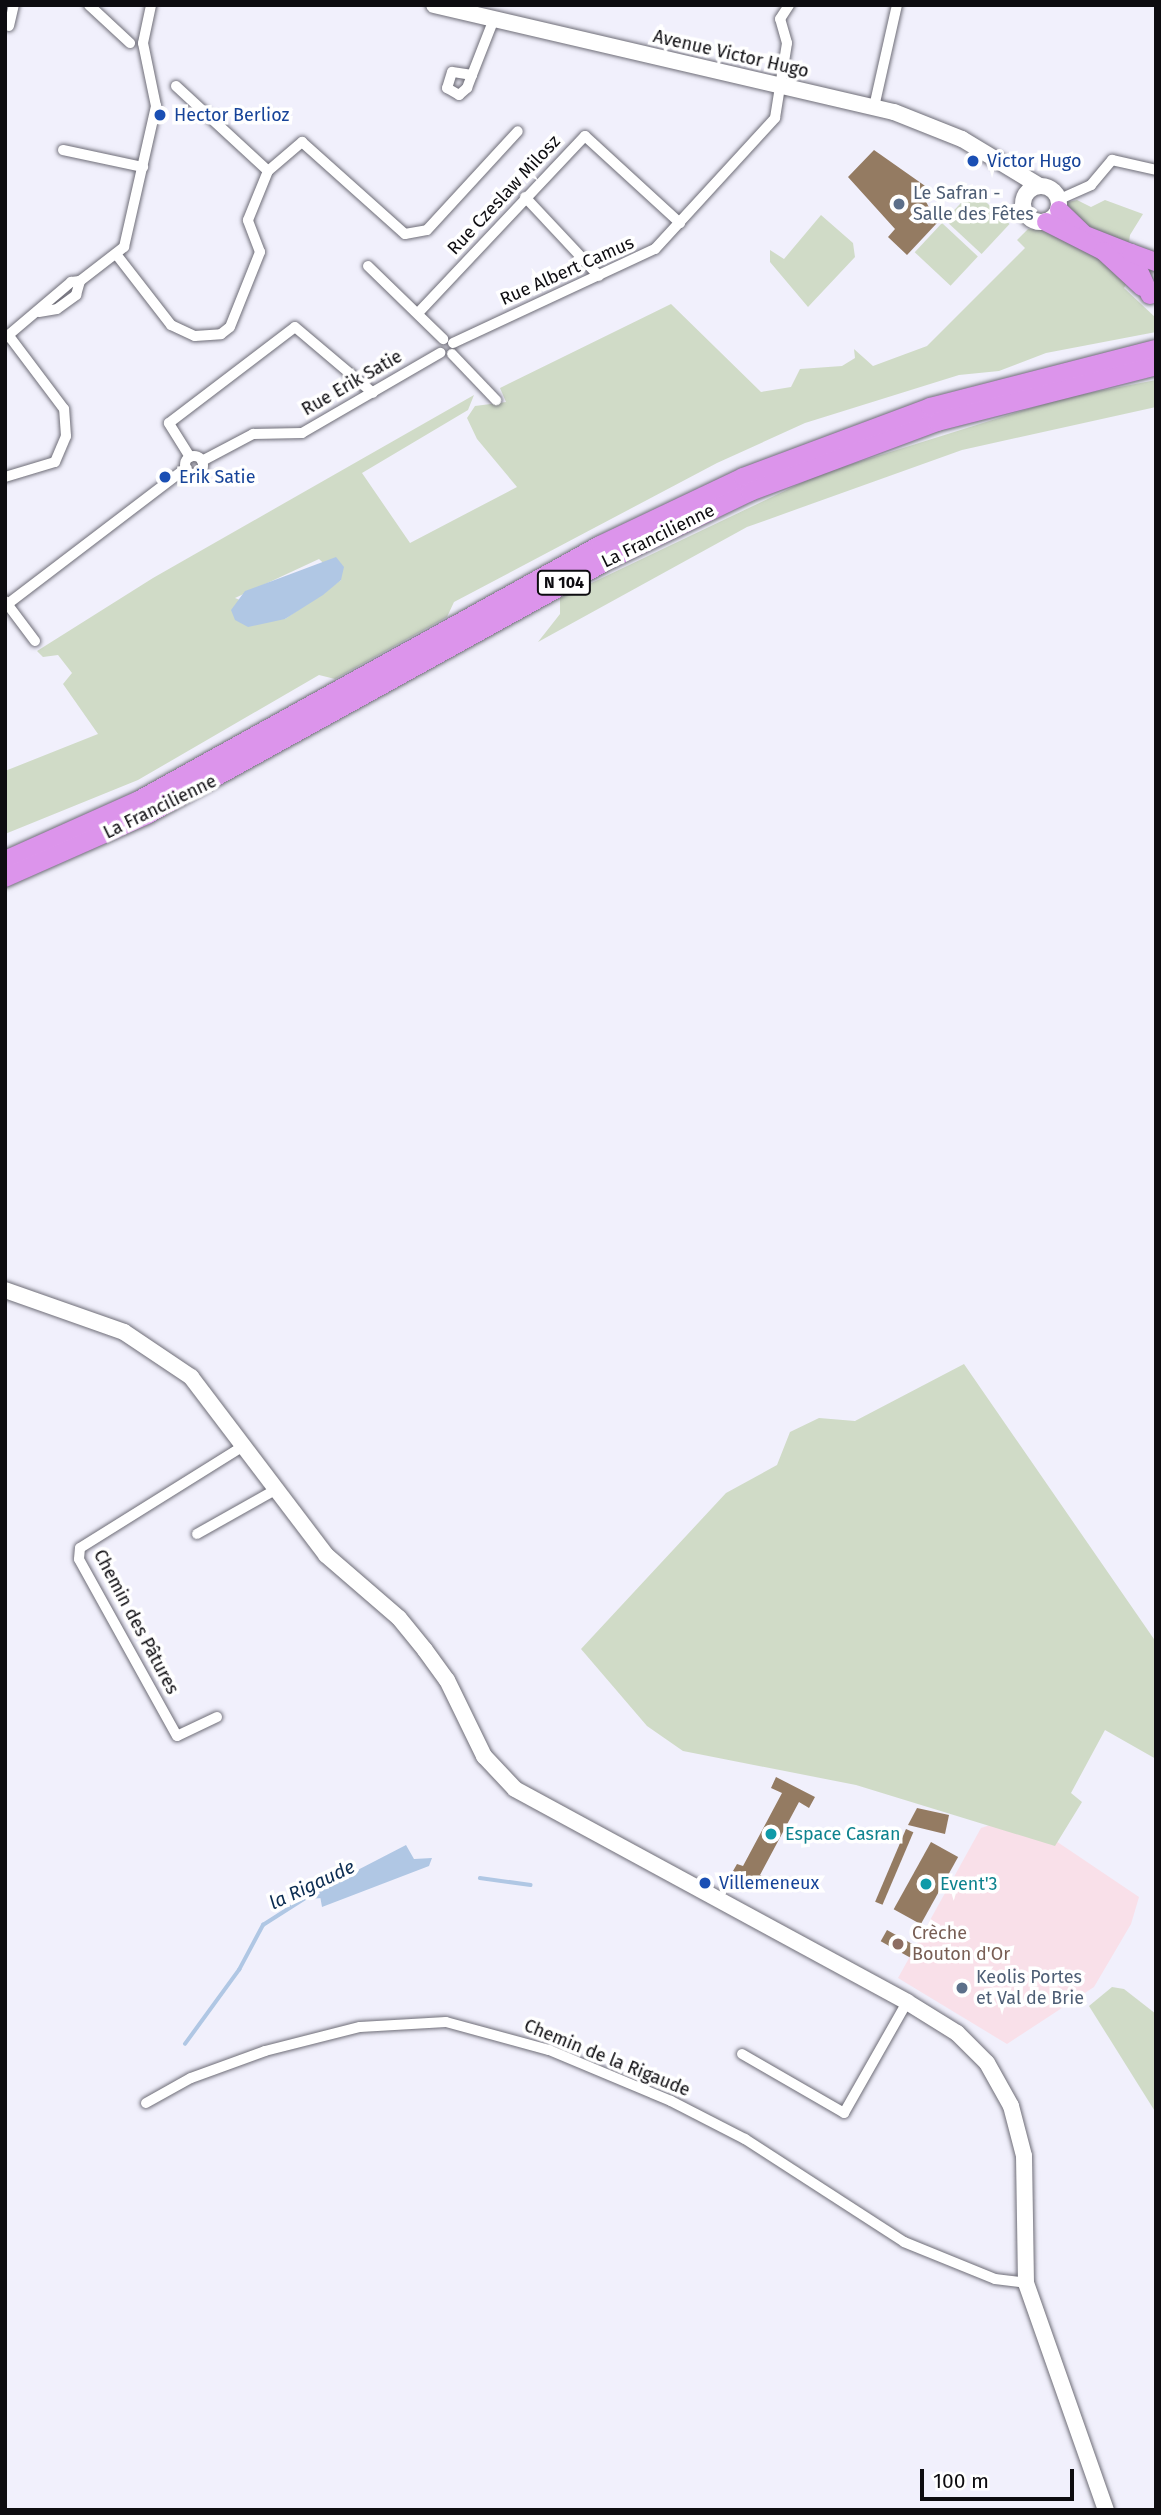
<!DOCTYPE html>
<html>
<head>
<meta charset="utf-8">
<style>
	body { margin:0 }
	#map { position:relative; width:1161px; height:2515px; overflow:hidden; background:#f1f0fc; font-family:"Fira Sans",sans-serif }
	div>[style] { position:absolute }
	.industrial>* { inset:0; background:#f9e0e9 }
	.green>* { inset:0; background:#d0dbc7; transform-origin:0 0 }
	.water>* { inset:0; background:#b0c7e4 }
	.stream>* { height:3.5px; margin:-1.75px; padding:0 1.75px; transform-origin:1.75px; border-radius:1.75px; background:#b0c7e4 }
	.building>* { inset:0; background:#947b62; transform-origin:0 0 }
	.roads { filter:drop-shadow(0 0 2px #6e6d77) drop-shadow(0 0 2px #6e6d77) }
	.minor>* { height:10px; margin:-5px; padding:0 5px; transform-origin:5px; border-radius:5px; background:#fff }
	.minor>.ring { margin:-5px; padding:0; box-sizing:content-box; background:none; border:10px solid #fff; border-radius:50% }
	.secondary>* { height:16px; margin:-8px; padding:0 8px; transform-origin:8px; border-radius:8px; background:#fff }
	.secondary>.ring { margin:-8px; padding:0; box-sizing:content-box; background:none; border:16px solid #fff; border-radius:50% }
	.trunk>* { height:18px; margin:-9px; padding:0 9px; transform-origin:9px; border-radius:9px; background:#dc94eb }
	.dots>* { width:19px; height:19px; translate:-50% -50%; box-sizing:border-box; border:4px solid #fff; border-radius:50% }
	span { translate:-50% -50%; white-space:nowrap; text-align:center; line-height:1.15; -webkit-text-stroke:7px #fff; paint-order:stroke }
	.shield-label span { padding:2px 5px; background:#fff; border:2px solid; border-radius:5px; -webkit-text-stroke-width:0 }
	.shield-label { font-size:16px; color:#0d0c10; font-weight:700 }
	.street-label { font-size:18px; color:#0d0c10 }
	.transit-label { font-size:18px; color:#164399 }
	.left { translate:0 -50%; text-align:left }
	.service-label { font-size:18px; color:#4e5e75 }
	.culture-label { font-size:18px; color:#0d838f }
	.education-label { font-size:18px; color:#785e54 }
	.water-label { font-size:19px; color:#0b2c51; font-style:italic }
	.frame { position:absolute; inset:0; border:7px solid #0d0c10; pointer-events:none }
	.scale { position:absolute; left:920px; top:2469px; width:154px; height:32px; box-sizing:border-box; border:4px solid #0d0c10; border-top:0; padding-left:9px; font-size:21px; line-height:24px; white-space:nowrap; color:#0d0c10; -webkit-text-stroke:5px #fff; paint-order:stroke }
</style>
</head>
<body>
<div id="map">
	<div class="industrial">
		<i style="clip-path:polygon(993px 1824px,1047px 1835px,1139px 1897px,1131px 1924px,1094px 1987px,1007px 2044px,898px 1978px,981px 1828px)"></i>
	</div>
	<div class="green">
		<i style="left:973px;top:190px;width:50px;height:41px;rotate:43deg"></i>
		<i style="clip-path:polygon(1077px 200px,1091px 207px,1105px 200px,1143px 214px,1130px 235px,1129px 242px,1137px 247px,1084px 230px,1063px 203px)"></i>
		<i style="clip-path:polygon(821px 215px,853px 243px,855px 257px,808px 307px,770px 262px,770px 250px,784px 259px)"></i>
		<i style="left:942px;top:223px;width:49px;height:40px;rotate:43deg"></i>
		<i style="clip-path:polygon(evenodd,1028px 229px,1053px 230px,1100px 255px,1128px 281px,1124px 288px,1156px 318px,1156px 332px,1046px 353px,999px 371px,959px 375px,805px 423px,717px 463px,454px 602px,447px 617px,335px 679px,319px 675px,138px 780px,5px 834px,5px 771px,98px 734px,63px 684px,72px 673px,58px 655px,43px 657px,37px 651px,153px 578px,474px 395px,468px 410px,362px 473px,410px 543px,517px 487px,477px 439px,467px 418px,475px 406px,506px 402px,500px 388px,671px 304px,761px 392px,791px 387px,800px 369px,842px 366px,855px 358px,854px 349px,873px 366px,927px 346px,1025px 248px,1017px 240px,1028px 229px,319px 559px,341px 580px,285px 619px,235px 598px,319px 559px)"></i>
		<i style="clip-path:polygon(1156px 380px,1156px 407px,962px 450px,747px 527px,538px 642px,560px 614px,560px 598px,820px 474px,1063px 398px)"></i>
		<i style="clip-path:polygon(964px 1364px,1156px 1642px,1156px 1759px,1105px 1730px,1071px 1793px,1082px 1802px,1055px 1846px,856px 1785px,683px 1751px,647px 1726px,581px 1649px,726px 1493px,777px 1465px,790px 1432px,819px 1418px,855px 1421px)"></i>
		<i style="clip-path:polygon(1112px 1987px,1124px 1989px,1156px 2014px,1156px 2113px,1089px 2006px)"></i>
	</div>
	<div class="water">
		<i style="clip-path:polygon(336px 557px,344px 567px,341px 580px,323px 595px,285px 619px,248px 627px,235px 620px,231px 610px,245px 591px)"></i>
		<i style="clip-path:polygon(406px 1845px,414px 1859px,432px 1858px,429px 1866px,322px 1907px,319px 1890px)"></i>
	</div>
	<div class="stream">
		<i style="left:480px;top:1878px;width:51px;rotate:7.8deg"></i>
		<i style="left:185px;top:2044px;width:92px;rotate:-53.9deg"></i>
		<i style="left:239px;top:1970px;width:51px;rotate:-61.9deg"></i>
		<i style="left:263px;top:1925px;width:52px;rotate:-32.5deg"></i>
		<i style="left:307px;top:1897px;width:15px;rotate:-4deg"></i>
	</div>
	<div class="building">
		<i style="clip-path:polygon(874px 150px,928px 188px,921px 192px,937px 223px,907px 255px,888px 237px,895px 229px,848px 177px)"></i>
		<i style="clip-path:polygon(776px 1777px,815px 1797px,809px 1808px,799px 1802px,760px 1875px,765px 1878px,761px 1886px,733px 1871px,737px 1864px,743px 1866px,782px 1793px,771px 1788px)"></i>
		<i style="clip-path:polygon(917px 1808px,949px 1815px,945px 1834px,908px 1825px)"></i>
		<i style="left:906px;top:1829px;width:8px;height:79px;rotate:23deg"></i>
		<i style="left:931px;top:1842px;width:31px;height:77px;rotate:29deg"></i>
		<i style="left:887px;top:1930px;width:33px;height:13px;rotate:29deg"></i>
	</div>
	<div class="roads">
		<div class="minor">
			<i style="left:89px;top:5px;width:56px;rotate:42.8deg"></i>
			<i style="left:9px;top:26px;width:22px;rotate:-77deg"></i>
			<i style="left:472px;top:75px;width:20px;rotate:-171deg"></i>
			<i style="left:452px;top:72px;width:17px;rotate:107deg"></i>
			<i style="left:447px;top:88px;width:14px;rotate:30deg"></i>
			<i style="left:459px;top:95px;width:11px;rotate:-41deg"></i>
			<i style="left:467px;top:88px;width:14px;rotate:-69deg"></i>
			<i style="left:472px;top:75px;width:60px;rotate:-68.6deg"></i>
			<i style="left:176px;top:86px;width:125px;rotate:42.7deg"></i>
			<i style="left:874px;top:107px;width:105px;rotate:-77.3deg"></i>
			<i style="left:63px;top:150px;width:82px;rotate:12deg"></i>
			<i style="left:268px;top:171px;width:45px;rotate:-40.5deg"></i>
			<i style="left:302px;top:142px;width:138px;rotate:41.8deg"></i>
			<i style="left:405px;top:234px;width:22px;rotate:-10deg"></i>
			<i style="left:427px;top:230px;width:134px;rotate:-47.4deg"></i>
			<i style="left:525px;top:197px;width:108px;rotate:46.9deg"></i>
			<i style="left:1060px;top:199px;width:34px;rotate:-24deg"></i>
			<i style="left:1091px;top:185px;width:33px;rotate:-50deg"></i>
			<i style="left:1112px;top:160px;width:45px;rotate:12.8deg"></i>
			<i style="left:116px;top:254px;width:90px;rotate:52.2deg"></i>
			<i style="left:171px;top:325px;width:26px;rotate:25deg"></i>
			<i style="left:195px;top:336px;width:26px;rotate:-4deg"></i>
			<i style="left:221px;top:334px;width:11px;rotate:-38deg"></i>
			<i style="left:230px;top:327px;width:81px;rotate:-68.2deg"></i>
			<i style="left:260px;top:252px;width:34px;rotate:-111deg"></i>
			<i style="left:248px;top:220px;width:53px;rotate:-67.8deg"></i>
			<i style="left:368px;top:266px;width:105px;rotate:44.2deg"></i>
			<i style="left:39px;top:312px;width:18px;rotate:-9deg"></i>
			<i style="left:57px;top:309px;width:24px;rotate:-36deg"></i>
			<i style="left:76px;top:295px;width:15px;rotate:-74deg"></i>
			<i style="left:419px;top:312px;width:242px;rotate:-46.7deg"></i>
			<i style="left:585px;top:136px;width:129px;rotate:42.5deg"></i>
			<i style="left:5px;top:338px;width:87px;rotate:-40.3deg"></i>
			<i style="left:71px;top:282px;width:9px;rotate:-6deg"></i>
			<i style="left:80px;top:281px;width:56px;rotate:-37.7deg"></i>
			<i style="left:124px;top:247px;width:145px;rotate:-77.2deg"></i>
			<i style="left:156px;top:106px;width:64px;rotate:-101.7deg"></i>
			<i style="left:143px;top:43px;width:39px;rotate:-78deg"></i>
			<i style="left:453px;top:343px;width:223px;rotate:-25deg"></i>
			<i style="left:655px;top:249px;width:178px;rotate:-47.5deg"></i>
			<i style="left:775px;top:118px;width:76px;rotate:-80.9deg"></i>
			<i style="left:787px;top:43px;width:25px;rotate:-106deg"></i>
			<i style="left:780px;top:19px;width:17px;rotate:-57deg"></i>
			<i style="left:452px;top:354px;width:64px;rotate:46.3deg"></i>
			<i class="ring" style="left:185px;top:456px;width:8px;height:8px"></i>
			<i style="left:190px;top:457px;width:40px;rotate:-122deg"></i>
			<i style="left:169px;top:423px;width:158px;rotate:-37.3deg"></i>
			<i style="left:295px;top:327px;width:102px;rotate:40.2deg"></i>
			<i style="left:202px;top:461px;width:58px;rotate:-27.9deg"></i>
			<i style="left:253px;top:434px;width:49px;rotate:-1.2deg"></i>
			<i style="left:302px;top:433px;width:160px;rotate:-30.1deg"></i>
			<i style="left:5px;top:477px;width:52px;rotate:-16.7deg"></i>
			<i style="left:55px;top:462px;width:28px;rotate:-67deg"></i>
			<i style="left:66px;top:436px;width:27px;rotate:-94deg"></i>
			<i style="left:64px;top:409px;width:91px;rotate:-127deg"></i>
			<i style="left:5px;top:601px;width:50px;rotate:53.1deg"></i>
			<i style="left:5px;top:606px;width:228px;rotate:-37.3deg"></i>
			<i style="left:197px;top:1534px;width:92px;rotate:-29.4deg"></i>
			<i style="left:217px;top:1717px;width:44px;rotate:154.6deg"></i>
			<i style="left:177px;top:1736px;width:202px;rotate:-119deg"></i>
			<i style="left:79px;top:1559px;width:11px;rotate:-85deg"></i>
			<i style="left:80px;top:1548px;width:195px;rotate:-32deg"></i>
			<i style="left:742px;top:2054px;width:118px;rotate:30deg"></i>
			<i style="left:844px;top:2113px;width:128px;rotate:-60.4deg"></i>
			<i style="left:146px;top:2103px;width:51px;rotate:-29.1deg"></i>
			<i style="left:191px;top:2078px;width:79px;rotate:-20deg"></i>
			<i style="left:265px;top:2051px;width:98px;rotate:-14.2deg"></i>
			<i style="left:360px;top:2027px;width:86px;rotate:-3.3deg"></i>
			<i style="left:446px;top:2022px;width:107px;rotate:15.2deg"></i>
			<i style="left:549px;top:2050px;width:132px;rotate:22.7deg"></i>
			<i style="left:671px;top:2101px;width:83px;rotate:27.2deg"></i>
			<i style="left:745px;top:2139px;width:189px;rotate:32.9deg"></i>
			<i style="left:904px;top:2242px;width:98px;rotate:22.1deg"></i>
			<i style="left:995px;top:2279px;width:31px;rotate:7deg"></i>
		</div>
		<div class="secondary">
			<i style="left:434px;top:5px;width:472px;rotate:13.1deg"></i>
			<i style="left:894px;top:112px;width:73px;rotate:21.7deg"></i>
			<i style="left:962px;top:139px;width:89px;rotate:31.2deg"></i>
			<i class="ring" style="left:1023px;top:186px;width:20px;height:20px"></i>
			<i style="left:5px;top:1290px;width:126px;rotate:19.4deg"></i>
			<i style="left:124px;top:1332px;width:81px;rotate:33.9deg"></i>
			<i style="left:191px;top:1377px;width:223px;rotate:52.8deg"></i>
			<i style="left:326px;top:1555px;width:96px;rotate:40.8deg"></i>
			<i style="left:399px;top:1618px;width:41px;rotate:50.9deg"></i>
			<i style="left:425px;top:1650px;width:37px;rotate:54deg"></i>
			<i style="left:447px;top:1680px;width:85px;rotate:64deg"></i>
			<i style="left:484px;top:1756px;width:45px;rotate:46.8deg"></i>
			<i style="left:515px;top:1789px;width:446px;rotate:28.5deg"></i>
			<i style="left:907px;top:2002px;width:59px;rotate:31.8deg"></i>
			<i style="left:957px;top:2033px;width:42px;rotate:45deg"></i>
			<i style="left:987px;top:2063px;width:49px;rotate:60.8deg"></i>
			<i style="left:1011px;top:2106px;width:52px;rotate:75.4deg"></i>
			<i style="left:1024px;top:2156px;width:127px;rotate:89.1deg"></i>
			<i style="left:1026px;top:2283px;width:241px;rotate:70.6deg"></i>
		</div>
		<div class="trunk">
			<i style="left:1059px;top:210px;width:36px;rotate:44deg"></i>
			<i style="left:1085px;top:235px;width:49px;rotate:21.4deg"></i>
			<i style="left:1131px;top:253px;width:46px;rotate:65.7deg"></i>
			<i style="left:1046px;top:222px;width:64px;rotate:27deg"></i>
			<i style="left:1103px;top:251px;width:53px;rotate:42.7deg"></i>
			<i style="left:1131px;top:253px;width:27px;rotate:20deg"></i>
			<i style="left:5px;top:860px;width:147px;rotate:-24.1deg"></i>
			<i style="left:139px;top:800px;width:527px;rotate:-28.95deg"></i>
			<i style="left:600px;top:545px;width:158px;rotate:-25.4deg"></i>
			<i style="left:743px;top:477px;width:200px;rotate:-20.5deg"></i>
			<i style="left:930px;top:407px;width:233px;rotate:-14.4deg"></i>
			<i style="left:5px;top:878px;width:155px;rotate:-23.9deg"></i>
			<i style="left:147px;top:815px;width:528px;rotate:-28.9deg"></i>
			<i style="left:609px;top:560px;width:157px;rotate:-25.7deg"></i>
			<i style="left:750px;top:492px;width:200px;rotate:-20.5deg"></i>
			<i style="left:937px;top:422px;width:226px;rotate:-14.3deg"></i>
		</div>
	</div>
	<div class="dots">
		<i style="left:160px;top:115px;background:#1a4fb4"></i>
		<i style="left:973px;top:161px;background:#1a4fb4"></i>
		<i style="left:899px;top:204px;background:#5c6f8a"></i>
		<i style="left:165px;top:477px;background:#1a4fb4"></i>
		<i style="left:771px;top:1834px;background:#0f9aa8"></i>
		<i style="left:705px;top:1883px;background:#1a4fb4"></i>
		<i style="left:926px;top:1884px;background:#0f9aa8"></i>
		<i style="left:898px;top:1944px;background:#8d6e63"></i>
		<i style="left:962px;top:1988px;background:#5c6f8a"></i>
	</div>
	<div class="shield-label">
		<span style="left:564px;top:583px">N 104</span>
	</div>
	<div class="street-label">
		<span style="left:731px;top:54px;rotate:13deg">Avenue Victor Hugo</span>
		<span style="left:504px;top:195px;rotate:-47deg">Rue Czeslaw Milosz</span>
		<span style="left:567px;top:271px;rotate:-24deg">Rue Albert Camus</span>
		<span style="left:352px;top:383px;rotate:-30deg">Rue Erik Satie</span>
		<span style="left:658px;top:536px;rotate:-26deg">La Francilienne</span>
		<span style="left:160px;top:807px;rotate:-26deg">La Francilienne</span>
		<span style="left:136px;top:1622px;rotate:62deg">Chemin des Pâtures</span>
		<span style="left:607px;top:2058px;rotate:22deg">Chemin de la Rigaude</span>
	</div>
	<div class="transit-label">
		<span class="left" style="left:174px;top:115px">Hector Berlioz</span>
		<span class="left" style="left:987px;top:161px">Victor Hugo</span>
		<span class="left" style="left:179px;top:477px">Erik Satie</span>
		<span class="left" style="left:719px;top:1883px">Villemeneux</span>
	</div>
	<div class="service-label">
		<span class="left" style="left:913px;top:204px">Le Safran -<br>Salle des Fêtes</span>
		<span class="left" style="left:976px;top:1988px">Keolis Portes<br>et Val de Brie</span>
	</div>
	<div class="culture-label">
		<span class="left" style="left:785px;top:1834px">Espace Casran</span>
		<span class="left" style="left:940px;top:1884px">Event'3</span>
	</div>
	<div class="education-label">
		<span class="left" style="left:912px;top:1944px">Crèche<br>Bouton d'Or</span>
	</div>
	<div class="water-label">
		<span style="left:312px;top:1885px;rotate:-25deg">la Rigaude</span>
	</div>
	<div class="frame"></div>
	<div class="scale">100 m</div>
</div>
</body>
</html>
